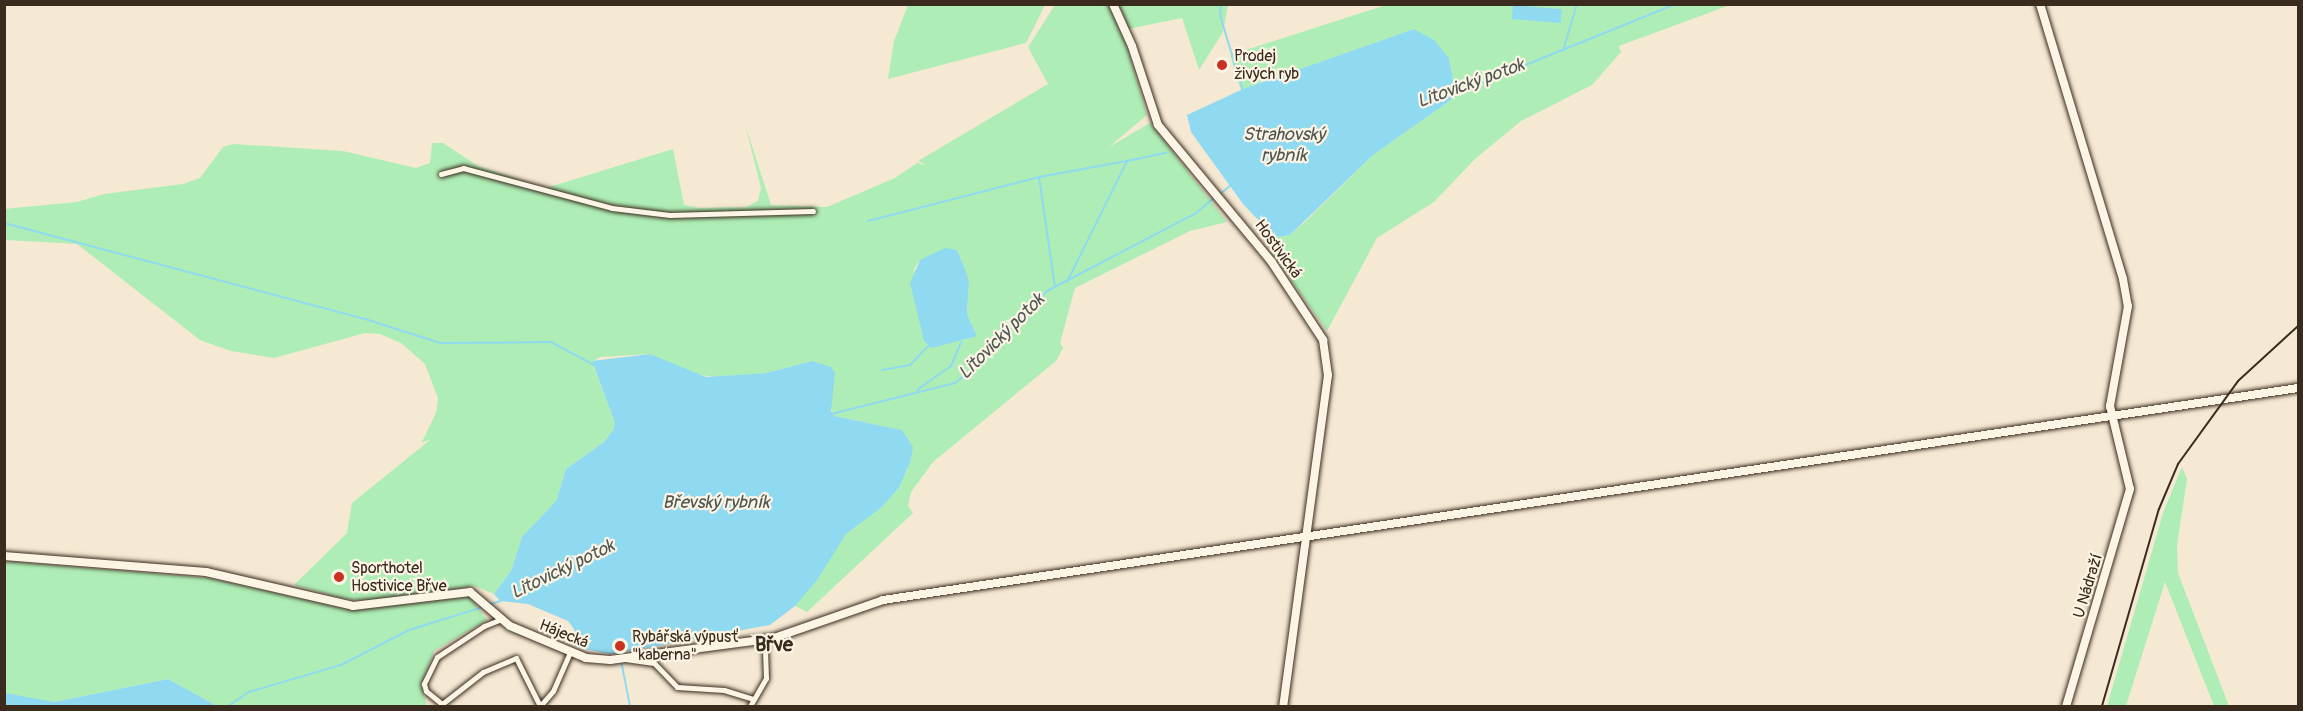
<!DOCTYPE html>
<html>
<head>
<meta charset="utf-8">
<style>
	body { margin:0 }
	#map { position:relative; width:2303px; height:711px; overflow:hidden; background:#f5e9d3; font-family:Pangolin,sans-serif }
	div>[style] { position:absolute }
	.green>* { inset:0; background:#aeeeb6 }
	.water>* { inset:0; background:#8fdaf0; transform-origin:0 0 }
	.stream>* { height:2px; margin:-1px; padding:0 1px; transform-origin:1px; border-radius:1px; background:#8fdaf0 }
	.roads { filter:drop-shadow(0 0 2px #3b2a1e) drop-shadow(0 0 2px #3b2a1e) }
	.street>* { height:5px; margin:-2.5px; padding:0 2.5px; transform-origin:2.5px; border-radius:2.5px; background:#fcf5e5 }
	.secondary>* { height:8px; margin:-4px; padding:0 4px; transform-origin:4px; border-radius:4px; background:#fcf5e5 }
	.rail>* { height:2px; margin:-1px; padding:0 1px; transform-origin:1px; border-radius:1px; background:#3b2a1e }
	.dots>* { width:16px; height:16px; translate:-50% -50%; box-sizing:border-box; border:3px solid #fcf5e5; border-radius:50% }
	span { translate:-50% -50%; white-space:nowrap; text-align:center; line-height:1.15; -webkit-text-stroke:4.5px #fcf5e5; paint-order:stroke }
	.poi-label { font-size:16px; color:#3b2a1e }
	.left { translate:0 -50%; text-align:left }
	.street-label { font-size:16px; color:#3b2a1e }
	.water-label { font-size:18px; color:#505652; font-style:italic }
	.quarter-label { font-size:20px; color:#3b2a1e; font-weight:700 }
	.frame { position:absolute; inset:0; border:6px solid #3b2a1e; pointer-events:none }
</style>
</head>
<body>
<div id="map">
	<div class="green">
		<i style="clip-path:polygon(evenodd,1108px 4px,1126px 44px,1147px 115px,1109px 147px,1150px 123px,1227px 222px,1190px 231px,1075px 288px,1060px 343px,1063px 348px,1056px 361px,933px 462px,911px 492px,908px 506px,913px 513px,807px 612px,795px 606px,846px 534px,881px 508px,899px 488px,911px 460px,912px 447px,901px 430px,834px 416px,812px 361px,766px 373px,716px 377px,692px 374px,650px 354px,600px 357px,592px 362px,615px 423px,613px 430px,604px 442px,566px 469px,556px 501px,522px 537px,511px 571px,494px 594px,475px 586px,383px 601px,345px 599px,294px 585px,347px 533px,352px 503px,430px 440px,422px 442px,436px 413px,438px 398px,425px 364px,401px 343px,380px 334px,365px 333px,274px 358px,231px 351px,200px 340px,77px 244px,5px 240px,4px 209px,77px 202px,104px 194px,183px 184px,200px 178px,223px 147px,233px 144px,343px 151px,416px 168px,430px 163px,432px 143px,443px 143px,478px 166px,546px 188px,673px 149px,684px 205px,699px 208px,746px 207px,758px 201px,761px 188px,745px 124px,771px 205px,827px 207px,895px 178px,917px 163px,926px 165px,918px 161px,1048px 84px,1028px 47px,1055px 5px,1108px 4px,957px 250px,969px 282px,967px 314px,975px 331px,921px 330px,914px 269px,920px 260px,957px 250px)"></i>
		<i style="clip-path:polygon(908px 5px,908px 4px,1045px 5px,1026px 43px,888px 79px,894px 41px)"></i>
		<i style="clip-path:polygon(1119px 5px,1228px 5px,1223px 32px,1199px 70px,1182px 18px,1128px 29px)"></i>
		<i style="clip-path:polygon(1386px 5px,1730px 5px,1619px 46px,1621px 52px,1592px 85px,1521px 121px,1475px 159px,1434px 202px,1377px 238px,1327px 331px,1270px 250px,1277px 237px,1290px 235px,1305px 222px,1373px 155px,1451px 100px,1454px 84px,1449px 58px,1414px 29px,1241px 90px,1230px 55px)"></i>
		<i style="clip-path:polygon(2182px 467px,2187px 479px,2177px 545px,2178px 573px,2229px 706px,2214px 706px,2165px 582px,2126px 706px,2107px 706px,2164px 510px)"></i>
		<i style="clip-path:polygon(4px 561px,209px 578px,352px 610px,462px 594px,470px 597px,487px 620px,434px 651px,421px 684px,427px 706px,217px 706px,168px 679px,54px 702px,28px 700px,5px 693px)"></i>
	</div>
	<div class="water">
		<i style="left:1513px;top:5px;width:49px;height:14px;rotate:5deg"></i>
		<i style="clip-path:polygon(1414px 29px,1434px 40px,1449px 58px,1454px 84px,1451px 100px,1373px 155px,1290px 235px,1277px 237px,1270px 232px,1243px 204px,1191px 132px,1187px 115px,1243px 89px)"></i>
		<i style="clip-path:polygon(945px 248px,957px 250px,965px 269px,969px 282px,967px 314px,977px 336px,932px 348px,924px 341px,910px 283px,920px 260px)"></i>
		<i style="clip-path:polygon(650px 354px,706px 377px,766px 373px,812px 361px,831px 367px,835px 373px,831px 411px,834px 416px,902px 430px,913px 447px,911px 460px,899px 488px,881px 508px,846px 534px,817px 580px,795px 606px,770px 625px,625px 652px,623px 645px,615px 648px,616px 654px,609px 654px,576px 647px,574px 629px,568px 621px,528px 604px,500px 601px,494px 594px,511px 571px,522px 537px,556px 501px,566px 469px,604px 442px,613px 430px,615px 423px,592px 361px)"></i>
		<i style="clip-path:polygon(168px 679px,217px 706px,5px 706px,5px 693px,54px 702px)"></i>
	</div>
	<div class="stream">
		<i style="left:1221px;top:4px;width:11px;rotate:95deg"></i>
		<i style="left:1220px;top:15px;width:79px;rotate:73.2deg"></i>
		<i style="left:1563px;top:51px;width:49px;rotate:-73.4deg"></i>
		<i style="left:1454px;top:94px;width:240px;rotate:-22.1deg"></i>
		<i style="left:1219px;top:195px;width:16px;rotate:-40deg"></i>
		<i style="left:868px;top:221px;width:177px;rotate:-14.4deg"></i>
		<i style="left:4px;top:223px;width:370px;rotate:14.9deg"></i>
		<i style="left:362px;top:318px;width:82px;rotate:17.8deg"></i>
		<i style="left:440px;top:343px;width:111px;rotate:-0.5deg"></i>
		<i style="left:551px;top:342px;width:49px;rotate:28.1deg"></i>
		<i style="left:1067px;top:282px;width:135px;rotate:-63.6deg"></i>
		<i style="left:1127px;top:161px;width:40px;rotate:-12deg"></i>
		<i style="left:1055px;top:287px;width:111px;rotate:-98.3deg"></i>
		<i style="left:1039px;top:177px;width:89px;rotate:-10.3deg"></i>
		<i style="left:882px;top:370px;width:28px;rotate:-10deg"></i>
		<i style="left:910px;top:365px;width:28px;rotate:-46deg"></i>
		<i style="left:917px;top:390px;width:42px;rotate:-35.2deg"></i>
		<i style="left:951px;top:366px;width:26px;rotate:-67deg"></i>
		<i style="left:831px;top:414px;width:128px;rotate:-14deg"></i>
		<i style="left:955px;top:383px;width:29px;rotate:-38deg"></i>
		<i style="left:978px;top:365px;width:101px;rotate:-47deg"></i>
		<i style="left:1047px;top:291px;width:168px;rotate:-27.6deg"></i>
		<i style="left:1196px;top:213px;width:23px;rotate:-40deg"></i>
		<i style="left:488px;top:605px;width:16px;rotate:-18deg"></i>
		<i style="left:618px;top:645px;width:62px;rotate:78.9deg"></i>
		<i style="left:228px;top:706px;width:25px;rotate:-34deg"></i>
		<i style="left:249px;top:692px;width:96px;rotate:-16.4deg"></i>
		<i style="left:341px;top:665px;width:76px;rotate:-27.2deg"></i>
		<i style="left:409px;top:630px;width:77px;rotate:-17.3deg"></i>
	</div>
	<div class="roads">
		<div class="street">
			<i style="left:441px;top:174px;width:23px;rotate:-15deg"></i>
			<i style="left:463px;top:168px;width:154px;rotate:15deg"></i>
			<i style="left:612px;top:208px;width:58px;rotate:6.9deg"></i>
			<i style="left:670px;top:215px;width:143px;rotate:-1.6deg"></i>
			<i style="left:499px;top:620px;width:16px;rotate:158deg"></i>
			<i style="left:484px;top:626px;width:56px;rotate:146.6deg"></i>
			<i style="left:437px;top:657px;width:30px;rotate:116deg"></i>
			<i style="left:424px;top:684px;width:7px;rotate:74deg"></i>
			<i style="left:426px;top:691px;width:21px;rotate:39deg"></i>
			<i style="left:442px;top:704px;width:52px;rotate:-38deg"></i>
			<i style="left:483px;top:672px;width:36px;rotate:-23deg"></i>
			<i style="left:516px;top:658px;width:54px;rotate:63.4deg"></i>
			<i style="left:625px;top:659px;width:29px;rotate:8deg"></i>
			<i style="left:654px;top:663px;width:33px;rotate:46deg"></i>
			<i style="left:677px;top:687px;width:47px;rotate:3.7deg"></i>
			<i style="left:724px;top:690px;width:31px;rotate:17deg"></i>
			<i style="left:540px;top:706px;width:20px;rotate:-49deg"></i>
			<i style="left:553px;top:691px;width:45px;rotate:-66.3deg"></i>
			<i style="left:750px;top:706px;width:32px;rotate:-60deg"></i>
			<i style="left:766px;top:678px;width:38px;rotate:-92deg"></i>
		</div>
		<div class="secondary">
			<i style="left:1113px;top:4px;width:46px;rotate:65.7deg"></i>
			<i style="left:1132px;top:46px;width:83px;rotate:71.8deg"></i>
			<i style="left:1158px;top:125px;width:177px;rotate:50.3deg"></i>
			<i style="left:1271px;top:261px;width:95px;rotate:56.6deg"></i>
			<i style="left:1323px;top:340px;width:35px;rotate:82deg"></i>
			<i style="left:1328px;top:375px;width:334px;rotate:97.7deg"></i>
			<i style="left:2040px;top:4px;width:287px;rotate:73.2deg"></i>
			<i style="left:2123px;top:279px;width:27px;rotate:80deg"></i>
			<i style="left:2128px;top:306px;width:102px;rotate:100.2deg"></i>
			<i style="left:2110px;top:406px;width:85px;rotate:76.5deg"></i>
			<i style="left:2130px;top:489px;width:226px;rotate:106.4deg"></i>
			<i style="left:4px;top:556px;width:203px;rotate:4.5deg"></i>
			<i style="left:206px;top:572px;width:151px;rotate:13deg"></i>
			<i style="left:353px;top:606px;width:118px;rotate:-6.8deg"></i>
			<i style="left:470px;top:592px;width:52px;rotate:40.4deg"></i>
			<i style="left:510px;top:626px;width:82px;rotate:22.8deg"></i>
			<i style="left:586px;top:658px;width:24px;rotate:5deg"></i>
			<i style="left:610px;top:660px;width:165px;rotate:-7.6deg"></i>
			<i style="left:774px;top:638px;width:115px;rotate:-19.2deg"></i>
			<i style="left:883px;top:600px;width:1431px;rotate:-8.52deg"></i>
		</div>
	</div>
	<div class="rail">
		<i style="left:2102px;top:706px;width:205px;rotate:-73.9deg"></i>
		<i style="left:2159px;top:509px;width:49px;rotate:-67.1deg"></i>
		<i style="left:2178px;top:464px;width:102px;rotate:-54.1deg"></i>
		<i style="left:2238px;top:381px;width:81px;rotate:-42.5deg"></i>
	</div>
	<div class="dots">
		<i style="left:1222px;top:65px;background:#c8321e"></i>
		<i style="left:339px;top:577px;background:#c8321e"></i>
		<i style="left:620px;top:646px;background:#c8321e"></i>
	</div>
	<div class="poi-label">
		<span class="left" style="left:1234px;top:65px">Prodej<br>živých ryb</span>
		<span class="left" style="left:351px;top:577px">Sporthotel<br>Hostivice Břve</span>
		<span class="left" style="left:632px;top:646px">Rybářská výpusť<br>"kaberna"</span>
	</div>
	<div class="street-label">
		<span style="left:1278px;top:249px;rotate:54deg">Hostivická</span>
		<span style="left:2088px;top:586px;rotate:-73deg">U Nádraží</span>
		<span style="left:564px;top:634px;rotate:22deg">Hájecká</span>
	</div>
	<div class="water-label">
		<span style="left:1471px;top:84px;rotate:-20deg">Litovický potok</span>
		<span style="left:1284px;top:146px">Strahovský<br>rybník</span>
		<span style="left:1002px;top:337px;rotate:-45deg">Litovický potok</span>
		<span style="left:716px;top:503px">Břevský rybník</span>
		<span style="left:563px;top:570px;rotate:-26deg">Litovický potok</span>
	</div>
	<div class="quarter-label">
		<span style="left:774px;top:644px">Břve</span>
	</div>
	<div class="frame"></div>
</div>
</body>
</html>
